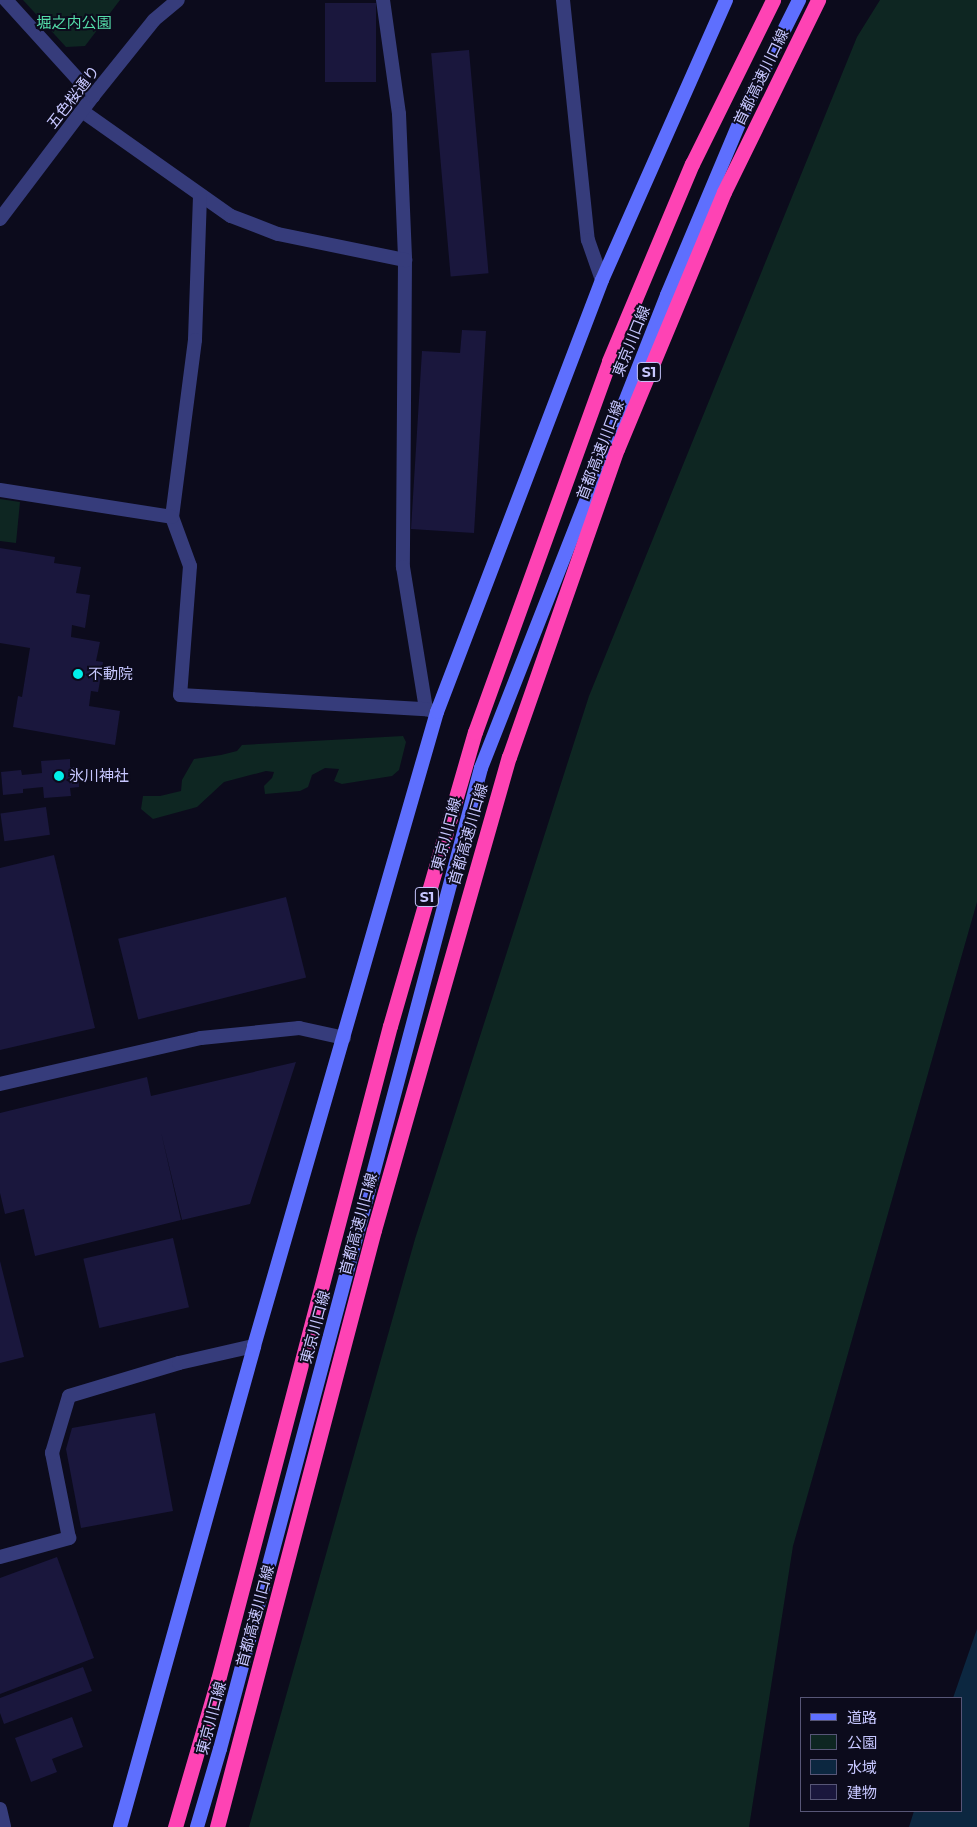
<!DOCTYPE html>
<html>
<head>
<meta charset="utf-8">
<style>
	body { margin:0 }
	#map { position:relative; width:977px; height:1827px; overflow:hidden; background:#0c0b1c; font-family:Montserrat,"Noto Sans JP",sans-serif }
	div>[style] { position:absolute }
	.green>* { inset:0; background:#0e2622 }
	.water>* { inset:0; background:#0c2740 }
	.building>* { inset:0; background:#1a173d; transform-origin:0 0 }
	.service>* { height:14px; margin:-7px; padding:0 7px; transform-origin:7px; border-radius:7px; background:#363c7b }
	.minor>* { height:14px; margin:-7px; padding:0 7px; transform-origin:7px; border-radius:7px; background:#363c7b }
	.tertiary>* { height:14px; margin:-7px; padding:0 7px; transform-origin:7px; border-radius:7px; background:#363c7b }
	.secondary>* { height:14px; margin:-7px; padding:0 7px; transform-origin:7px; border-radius:7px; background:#5e6ffe }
	.motorway>* { height:15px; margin:-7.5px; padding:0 7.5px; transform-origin:7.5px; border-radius:7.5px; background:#fe43b4 }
	.dots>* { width:14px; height:14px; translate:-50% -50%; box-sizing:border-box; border:2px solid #0c0b1c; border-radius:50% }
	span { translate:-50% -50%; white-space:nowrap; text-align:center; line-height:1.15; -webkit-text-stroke:4px #0c0b1c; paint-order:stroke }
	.shield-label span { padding:1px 4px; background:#0c0b1c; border:1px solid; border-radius:4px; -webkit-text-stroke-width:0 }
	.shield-label { font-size:14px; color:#c7c7ff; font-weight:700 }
	.park-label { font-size:15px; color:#54dda9 }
	.street-label { font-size:15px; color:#c7c7ff }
	.poi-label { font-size:15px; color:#c7c7ff }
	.left { translate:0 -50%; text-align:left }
	.legend { position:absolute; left:800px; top:1697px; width:162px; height:115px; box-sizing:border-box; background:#0c0b1c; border:1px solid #575677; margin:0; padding:6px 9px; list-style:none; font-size:15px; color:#c7c7ff }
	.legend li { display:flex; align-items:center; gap:10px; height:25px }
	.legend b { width:25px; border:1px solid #575677 }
</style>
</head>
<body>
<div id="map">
	<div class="green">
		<i style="clip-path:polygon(23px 0,120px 0,85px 46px,66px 47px)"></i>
		<i style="clip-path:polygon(880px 0,977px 0,977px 902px,793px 1546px,749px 1827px,249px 1827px,415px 1239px,589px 696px,857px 37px)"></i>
		<i style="clip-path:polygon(0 499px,20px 502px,16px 543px,0 541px)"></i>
		<i style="clip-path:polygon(403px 736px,406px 742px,399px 770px,392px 776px,342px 784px,334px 781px,339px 769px,325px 768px,312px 775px,308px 787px,300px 791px,265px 794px,264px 786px,272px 778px,274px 772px,266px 771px,224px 782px,197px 807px,153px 819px,141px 809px,143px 796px,160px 796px,181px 791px,182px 780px,194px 759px,221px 755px,237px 751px,242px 745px)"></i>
	</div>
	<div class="water">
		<i style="clip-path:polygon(977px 1629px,977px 1827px,909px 1827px,914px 1811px,961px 1811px,961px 1698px,953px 1698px)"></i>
	</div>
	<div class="building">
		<i style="left:325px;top:3px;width:51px;height:79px"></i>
		<i style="left:469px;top:50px;width:224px;height:38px;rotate:85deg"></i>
		<i style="clip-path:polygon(462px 330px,486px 331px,474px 533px,411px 529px,422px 351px,460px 353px)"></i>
		<i style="clip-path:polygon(0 548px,55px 557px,54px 563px,81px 567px,76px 593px,90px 595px,85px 628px,72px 625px,71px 637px,100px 642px,96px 661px,103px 662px,100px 681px,98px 692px,91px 691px,89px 706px,120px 711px,115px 745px,13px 727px,18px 696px,22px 697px,30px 648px,0 643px)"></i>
		<i style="clip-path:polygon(70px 759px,70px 767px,78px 767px,79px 787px,70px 788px,71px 796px,44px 798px,43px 787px,23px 789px,23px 793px,3px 795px,1px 772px,21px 770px,22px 775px,42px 773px,41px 761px)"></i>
		<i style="left:46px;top:807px;width:28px;height:46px;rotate:82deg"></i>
		<i style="clip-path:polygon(54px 855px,95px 1028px,0 1050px,0 868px)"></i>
		<i style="left:286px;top:897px;width:83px;height:173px;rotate:76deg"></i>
		<i style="clip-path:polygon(296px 1062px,250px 1204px,182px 1220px,161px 1132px,181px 1220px,35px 1256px,24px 1209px,5px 1214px,0 1193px,0 1113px,147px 1077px,151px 1096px)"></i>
		<i style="left:173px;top:1238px;width:71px;height:92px;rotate:77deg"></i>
		<i style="clip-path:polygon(0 1261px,24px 1357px,0 1363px)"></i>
		<i style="clip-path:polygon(155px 1413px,173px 1511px,81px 1528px,66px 1449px,72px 1428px)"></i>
		<i style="clip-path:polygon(57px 1557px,94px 1658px,0 1694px,0 1578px)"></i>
		<i style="clip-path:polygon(83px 1667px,92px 1691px,4px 1724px,0 1713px,0 1698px)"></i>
		<i style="clip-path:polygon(72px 1717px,83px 1747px,52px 1759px,57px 1772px,31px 1782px,15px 1738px)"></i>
	</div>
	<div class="service">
		<i style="left:383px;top:0;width:115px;rotate:82deg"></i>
		<i style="left:399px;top:114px;width:146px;rotate:87.6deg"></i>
		<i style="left:405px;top:260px;width:307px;rotate:90.4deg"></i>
		<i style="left:403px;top:567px;width:144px;rotate:80.8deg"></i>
		<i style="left:426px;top:709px;width:7px;rotate:16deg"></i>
		<i style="left:563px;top:0;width:241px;rotate:84.1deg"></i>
		<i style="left:588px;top:240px;width:42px;rotate:70.7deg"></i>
		<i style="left:82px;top:111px;width:182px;rotate:35.2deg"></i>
		<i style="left:231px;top:216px;width:50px;rotate:21deg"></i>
		<i style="left:278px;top:234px;width:130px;rotate:11.6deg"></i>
		<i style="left:200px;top:196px;width:144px;rotate:92deg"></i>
		<i style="left:195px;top:340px;width:178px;rotate:97.4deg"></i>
		<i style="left:172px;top:517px;width:52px;rotate:69.8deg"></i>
		<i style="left:190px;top:566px;width:129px;rotate:94.4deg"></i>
		<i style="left:180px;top:695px;width:246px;rotate:3.3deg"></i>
		<i style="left:0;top:490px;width:174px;rotate:8.9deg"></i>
		<i style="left:0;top:1084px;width:206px;rotate:-12.9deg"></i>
		<i style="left:201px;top:1038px;width:99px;rotate:-5.8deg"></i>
		<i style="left:299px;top:1028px;width:46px;rotate:12.5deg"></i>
		<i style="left:0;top:1557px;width:72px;rotate:-15.4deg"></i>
		<i style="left:69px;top:1538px;width:87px;rotate:-101.3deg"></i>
		<i style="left:52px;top:1453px;width:59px;rotate:-73.4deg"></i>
		<i style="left:69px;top:1396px;width:115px;rotate:-16.7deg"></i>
		<i style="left:179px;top:1363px;width:77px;rotate:-12.8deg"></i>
	</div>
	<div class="minor">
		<i style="left:6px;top:0;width:130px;rotate:47.8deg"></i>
		<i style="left:0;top:1809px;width:18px;rotate:77deg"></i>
	</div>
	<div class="tertiary">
		<i style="left:0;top:219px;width:154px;rotate:-52.9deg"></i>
		<i style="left:93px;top:96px;width:97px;rotate:-51.2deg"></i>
		<i style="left:154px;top:20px;width:31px;rotate:-40deg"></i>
	</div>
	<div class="secondary">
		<i style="left:120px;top:1827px;width:499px;rotate:-74.4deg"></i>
		<i style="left:254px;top:1346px;width:660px;rotate:-73.9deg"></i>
		<i style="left:437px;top:712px;width:462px;rotate:-69.1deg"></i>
		<i style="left:602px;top:280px;width:306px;rotate:-66.1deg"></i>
		<i style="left:197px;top:1827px;width:81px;rotate:-73.6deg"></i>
		<i style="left:220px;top:1749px;width:1015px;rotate:-75.1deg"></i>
		<i style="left:481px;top:768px;width:508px;rotate:-68.53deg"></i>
		<i style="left:667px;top:295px;width:212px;rotate:-67.2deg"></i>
		<i style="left:749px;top:100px;width:112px;rotate:-63.4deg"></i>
	</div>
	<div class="motorway">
		<i style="left:175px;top:1827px;width:153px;rotate:-73.7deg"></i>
		<i style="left:218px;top:1680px;width:676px;rotate:-75.27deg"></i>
		<i style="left:390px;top:1026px;width:306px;rotate:-73.9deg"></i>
		<i style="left:475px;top:732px;width:394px;rotate:-70.1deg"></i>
		<i style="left:609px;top:361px;width:214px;rotate:-67.2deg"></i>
		<i style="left:692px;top:164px;width:183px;rotate:-63.7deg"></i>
		<i style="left:217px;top:1827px;width:617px;rotate:-75.27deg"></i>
		<i style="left:374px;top:1230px;width:492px;rotate:-74.1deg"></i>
		<i style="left:509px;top:757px;width:326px;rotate:-70.7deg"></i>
		<i style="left:617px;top:449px;width:278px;rotate:-67.4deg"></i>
		<i style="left:724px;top:192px;width:214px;rotate:-63.9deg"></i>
	</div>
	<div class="dots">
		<i style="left:78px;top:674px;background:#01f0ea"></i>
		<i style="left:59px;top:776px;background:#01f0ea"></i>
	</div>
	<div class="shield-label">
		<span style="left:649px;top:372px">S1</span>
		<span style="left:427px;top:897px">S1</span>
	</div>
	<div class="park-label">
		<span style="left:74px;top:23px">堀之内公園</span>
	</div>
	<div class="street-label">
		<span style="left:761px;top:77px;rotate:-64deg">首都高速川口線</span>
		<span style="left:73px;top:97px;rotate:-52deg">五色桜通り</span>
		<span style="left:631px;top:341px;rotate:-68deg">東京川口線</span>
		<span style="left:600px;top:450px;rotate:-69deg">首都高速川口線</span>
		<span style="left:446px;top:834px;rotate:-75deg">東京川口線</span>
		<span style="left:468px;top:834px;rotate:-74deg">首都高速川口線</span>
		<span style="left:358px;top:1224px;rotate:-75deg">首都高速川口線</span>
		<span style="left:315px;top:1327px;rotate:-75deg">東京川口線</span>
		<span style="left:255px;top:1616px;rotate:-75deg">首都高速川口線</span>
		<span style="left:211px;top:1718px;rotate:-75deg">東京川口線</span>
	</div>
	<div class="poi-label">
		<span class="left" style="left:88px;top:674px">不動院</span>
		<span class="left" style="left:69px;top:776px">氷川神社</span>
	</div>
	<ul class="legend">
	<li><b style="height:6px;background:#5e6ffe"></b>道路</li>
	<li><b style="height:14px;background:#0e2622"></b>公園</li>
	<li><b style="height:14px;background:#0c2740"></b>水域</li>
	<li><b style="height:14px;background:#1a173d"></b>建物</li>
	</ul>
</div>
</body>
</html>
